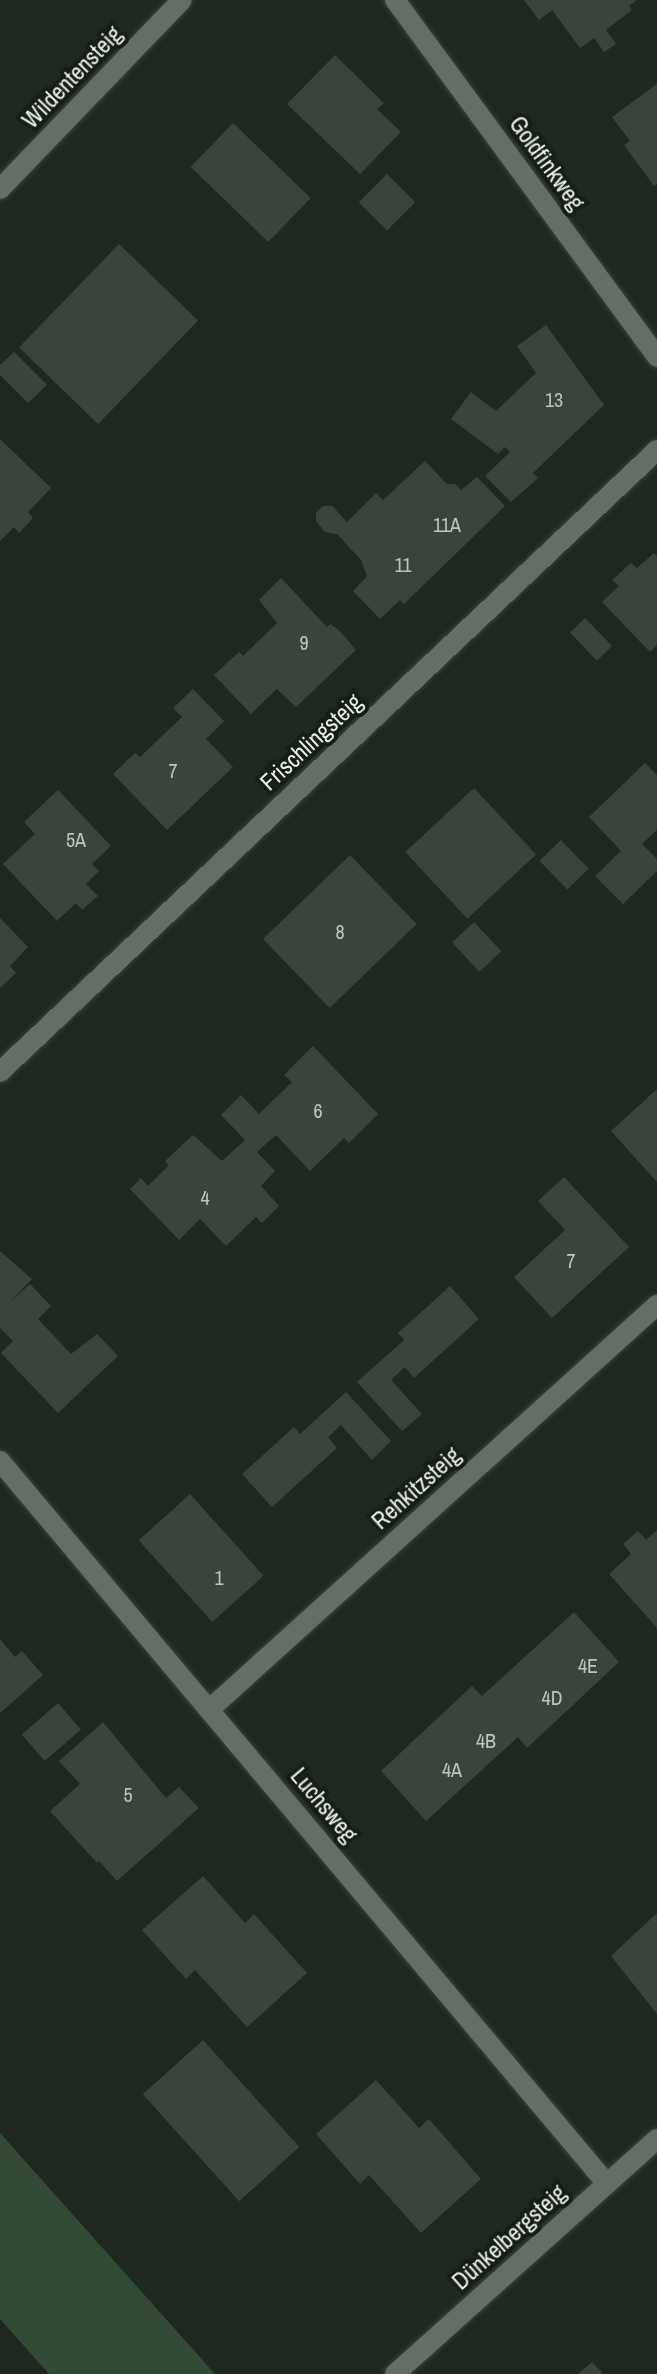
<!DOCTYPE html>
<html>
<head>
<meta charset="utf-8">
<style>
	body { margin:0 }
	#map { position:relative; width:657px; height:2374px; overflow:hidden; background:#1f2820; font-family:"Archivo Narrow",sans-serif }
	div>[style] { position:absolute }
	.green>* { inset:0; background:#334b36 }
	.building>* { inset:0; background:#3a443b; transform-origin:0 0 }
	.roads { filter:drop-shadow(0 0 2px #3a423a) drop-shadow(0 0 2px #3a423a) }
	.minor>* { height:20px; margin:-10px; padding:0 10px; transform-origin:10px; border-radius:10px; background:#646e64 }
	span { translate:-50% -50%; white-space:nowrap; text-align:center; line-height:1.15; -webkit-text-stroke:8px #161e16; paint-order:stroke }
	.number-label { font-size:20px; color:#bec5be }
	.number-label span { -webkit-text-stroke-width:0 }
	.street-label { font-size:24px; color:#eaf0ea }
</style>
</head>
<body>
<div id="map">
	<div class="green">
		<i style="clip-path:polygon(0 2133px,215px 2374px,49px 2374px,0 2319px)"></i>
	</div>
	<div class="building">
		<i style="clip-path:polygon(524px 0,637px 0,629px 6px,632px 10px,606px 30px,616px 44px,604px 52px,594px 38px,580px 48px,552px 10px,539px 20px)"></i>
		<i style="clip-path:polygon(335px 55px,384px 103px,377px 109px,401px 132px,360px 174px,287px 104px)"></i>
		<i style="clip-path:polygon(657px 84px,657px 184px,654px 186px,624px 145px,630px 141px,612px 117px)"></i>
		<i style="left:233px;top:123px;width:108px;height:61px;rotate:44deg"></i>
		<i style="left:387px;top:174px;width:40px;height:40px;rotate:45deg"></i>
		<i style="left:119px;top:244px;width:110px;height:144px;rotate:44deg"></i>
		<i style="clip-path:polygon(546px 325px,604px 405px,533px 473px,538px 478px,511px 502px,485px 476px,510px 452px,505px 447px,498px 454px,451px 419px,471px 392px,496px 411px,536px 373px,517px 346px)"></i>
		<i style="clip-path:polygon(14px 352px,47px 385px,28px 403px,0 375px,0 365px)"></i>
		<i style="clip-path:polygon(0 439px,51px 488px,28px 512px,33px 518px,19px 533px,14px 527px,0 541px)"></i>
		<i style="clip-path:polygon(425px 461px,447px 484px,455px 484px,461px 490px,477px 477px,505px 506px,404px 604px,400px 600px,380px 619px,353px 591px,367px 576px,361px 560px,337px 534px,325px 532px,316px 521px,316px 513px,323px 506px,332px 506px,347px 522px,376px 493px,383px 500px)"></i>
		<i style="clip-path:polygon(654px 553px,657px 556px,657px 645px,650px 652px,602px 602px,619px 586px,612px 580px,631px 563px,637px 568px)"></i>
		<i style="clip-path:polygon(281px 578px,327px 627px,330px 624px,339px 630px,356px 650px,296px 707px,277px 689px,251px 714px,214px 675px,239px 652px,243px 656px,277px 623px,259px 600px)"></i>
		<i style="left:585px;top:618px;width:39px;height:21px;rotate:46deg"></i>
		<i style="clip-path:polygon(193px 689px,224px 721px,206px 739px,233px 767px,167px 830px,113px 774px,135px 753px,140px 757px,182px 717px,173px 708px)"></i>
		<i style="clip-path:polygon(645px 763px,657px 775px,657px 830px,642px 844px,657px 859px,657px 871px,623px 904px,595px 876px,621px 851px,589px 817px)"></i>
		<i style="left:474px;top:788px;width:91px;height:94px;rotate:47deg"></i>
		<i style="clip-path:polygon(58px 790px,111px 846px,92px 864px,99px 871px,86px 884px,98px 896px,82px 910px,76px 903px,57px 921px,3px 864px,35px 834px,24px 822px)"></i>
		<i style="left:561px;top:840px;width:40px;height:30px;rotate:46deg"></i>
		<i style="left:350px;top:855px;width:96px;height:121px;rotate:46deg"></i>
		<i style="clip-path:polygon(0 918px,28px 947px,10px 966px,16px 973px,0 988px)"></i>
		<i style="left:474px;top:922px;width:40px;height:30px;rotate:47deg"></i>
		<i style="clip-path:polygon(313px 1046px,378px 1114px,349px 1143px,344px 1138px,310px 1171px,276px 1135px,257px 1152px,275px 1171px,261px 1186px,279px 1206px,262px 1223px,256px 1217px,226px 1246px,200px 1219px,179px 1240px,130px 1189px,141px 1178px,148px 1186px,169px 1165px,165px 1161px,193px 1135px,222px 1161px,245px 1140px,221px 1115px,241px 1095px,259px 1114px,292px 1082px,284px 1075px)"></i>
		<i style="clip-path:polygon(657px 1089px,657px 1182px,611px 1131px)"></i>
		<i style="clip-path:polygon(564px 1177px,629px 1247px,552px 1318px,514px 1277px,565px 1230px,538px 1201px)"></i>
		<i style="clip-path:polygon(0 1251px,32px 1279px,9px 1303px,30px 1284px,51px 1306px,38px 1319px,71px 1354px,97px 1334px,118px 1356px,58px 1413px,1px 1353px,13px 1341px,0 1328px)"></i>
		<i style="clip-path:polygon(450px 1286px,479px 1319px,414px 1378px,405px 1367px,391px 1380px,422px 1414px,402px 1431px,357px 1382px,404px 1340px,398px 1333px)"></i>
		<i style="clip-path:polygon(346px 1392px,391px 1441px,372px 1460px,341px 1425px,328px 1437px,337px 1448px,272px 1507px,242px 1474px,294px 1427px,300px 1434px)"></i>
		<i style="left:190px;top:1494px;width:110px;height:69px;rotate:48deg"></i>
		<i style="clip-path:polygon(657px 1530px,657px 1628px,609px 1574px,631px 1554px,623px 1544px,638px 1531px,646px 1540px)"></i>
		<i style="clip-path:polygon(574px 1612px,619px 1662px,527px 1748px,518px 1737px,426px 1821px,381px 1771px,472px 1686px,482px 1696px)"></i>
		<i style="clip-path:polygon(0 1639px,15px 1657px,22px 1651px,43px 1675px,0 1713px)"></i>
		<i style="left:58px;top:1703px;width:35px;height:48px;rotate:49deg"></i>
		<i style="clip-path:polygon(103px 1722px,166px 1798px,179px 1787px,199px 1808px,117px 1881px,99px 1861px,97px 1863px,50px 1811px,80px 1784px,59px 1761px)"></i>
		<i style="clip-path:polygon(203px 1876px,245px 1923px,254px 1914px,307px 1973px,247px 2027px,195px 1970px,186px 1979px,142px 1930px)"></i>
		<i style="clip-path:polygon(657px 1913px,657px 2014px,611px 1956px)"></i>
		<i style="left:203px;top:2040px;width:144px;height:81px;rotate:48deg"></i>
		<i style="clip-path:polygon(376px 2080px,419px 2128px,429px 2119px,481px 2179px,421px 2233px,369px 2175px,360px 2184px,316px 2134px)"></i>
		<i style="clip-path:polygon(592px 2362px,603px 2374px,578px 2374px)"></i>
	</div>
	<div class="roads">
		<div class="minor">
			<i style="left:395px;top:0;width:443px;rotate:53.7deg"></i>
			<i style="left:0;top:189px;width:262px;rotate:-46.1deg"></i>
			<i style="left:0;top:1072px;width:905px;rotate:-43.43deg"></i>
			<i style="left:0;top:1461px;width:944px;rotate:49.98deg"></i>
			<i style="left:210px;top:1709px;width:603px;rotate:-42.11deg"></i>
			<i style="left:395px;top:2374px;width:352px;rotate:-41.9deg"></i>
		</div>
	</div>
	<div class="number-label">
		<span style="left:554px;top:399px">13</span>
		<span style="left:447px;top:524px">11A</span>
		<span style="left:403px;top:564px">11</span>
		<span style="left:304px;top:642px">9</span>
		<span style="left:173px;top:770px">7</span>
		<span style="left:76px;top:839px">5A</span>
		<span style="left:340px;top:931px">8</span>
		<span style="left:318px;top:1110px">6</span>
		<span style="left:205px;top:1197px">4</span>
		<span style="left:571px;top:1260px">7</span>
		<span style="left:219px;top:1577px">1</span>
		<span style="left:588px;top:1665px">4E</span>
		<span style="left:552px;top:1697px">4D</span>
		<span style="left:486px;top:1740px">4B</span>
		<span style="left:452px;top:1769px">4A</span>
		<span style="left:128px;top:1794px">5</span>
	</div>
	<div class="street-label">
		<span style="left:72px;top:77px;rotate:-46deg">Wildentensteig</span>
		<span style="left:547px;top:163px;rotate:54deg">Goldfinkweg</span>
		<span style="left:311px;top:742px;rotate:-43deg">Frischlingsteig</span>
		<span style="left:416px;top:1488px;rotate:-42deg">Rehkitzsteig</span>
		<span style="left:324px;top:1805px;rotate:50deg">Luchsweg</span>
		<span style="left:509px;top:2237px;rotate:-42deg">Dünkelbergsteig</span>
	</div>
</div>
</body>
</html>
